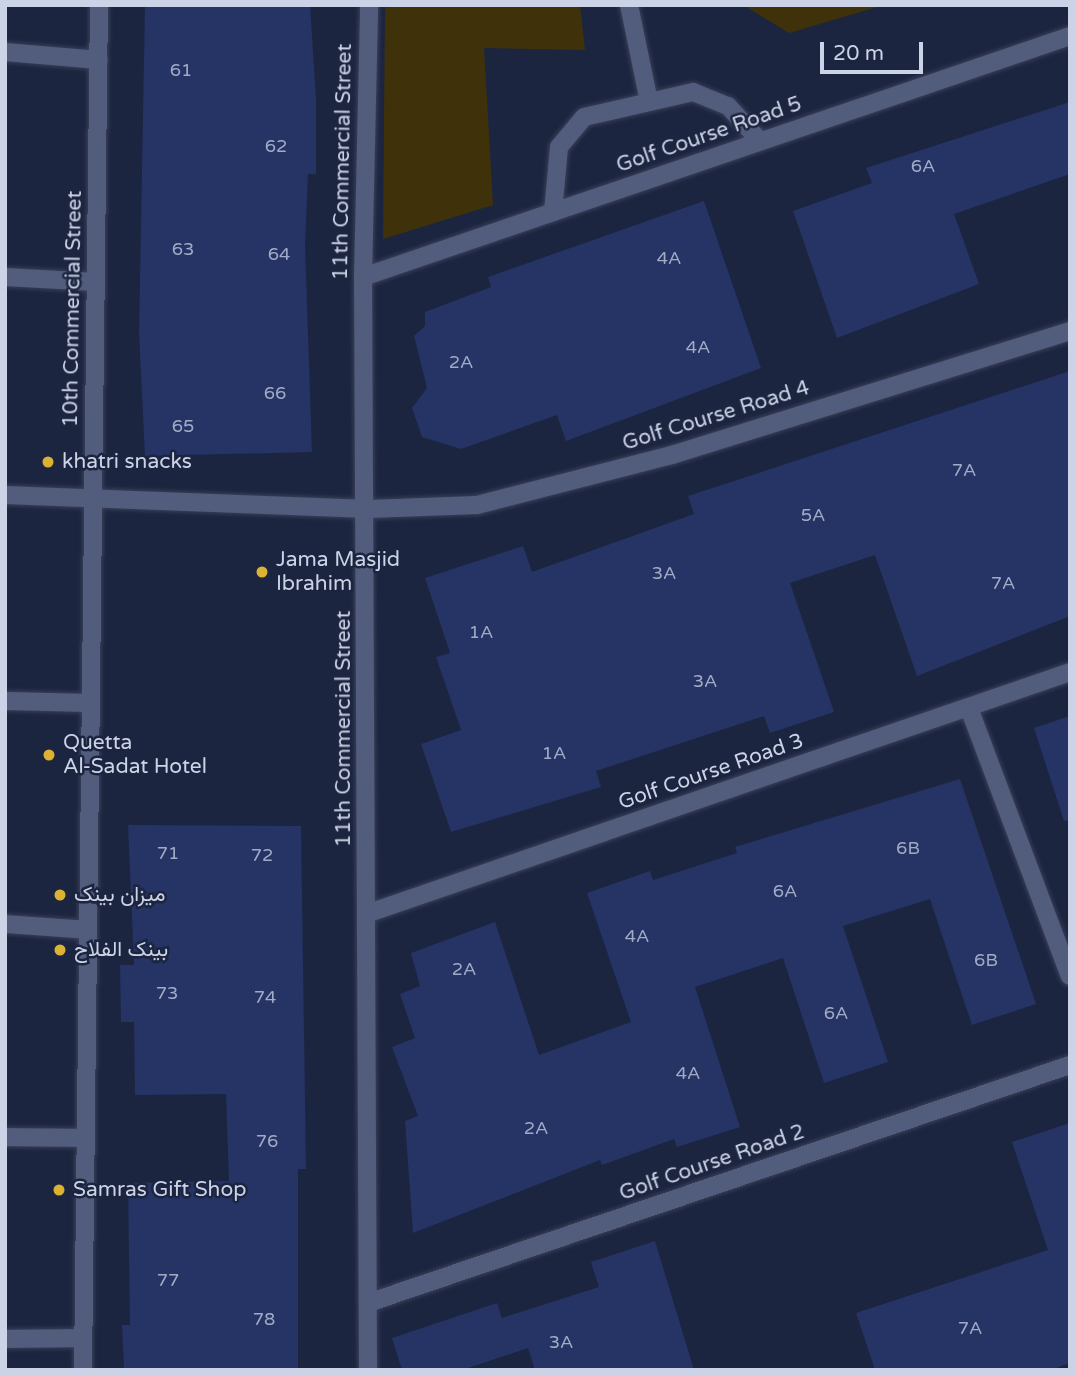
<!DOCTYPE html>
<html>
<head>
<meta charset="utf-8">
<style>
	body { margin:0 }
	#map { position:relative; width:1075px; height:1375px; overflow:hidden; background:#1c2540; font-family:"Varela Round",Vazirmatn,sans-serif }
	div>[style] { position:absolute }
	.green>* { inset:0; background:#3f320a }
	.building>* { inset:0; background:#253365 }
	.roads { filter:drop-shadow(0 0 2px #3a4058) drop-shadow(0 0 2px #3a4058) }
	.lane>* { height:18px; margin:-9px; padding:0 9px; transform-origin:9px; border-radius:9px; background:#525d7d }
	.street>* { height:18px; margin:-9px; padding:0 9px; transform-origin:9px; border-radius:9px; background:#525d7d }
	.secondary>* { height:18px; margin:-9px; padding:0 9px; transform-origin:9px; border-radius:9px; background:#525d7d }
	.dots>* { width:19px; height:19px; translate:-50% -50%; box-sizing:border-box; border:4px solid #1c2540; border-radius:50% }
	span { translate:-50% -50%; white-space:nowrap; text-align:center; line-height:1.15; -webkit-text-stroke:5px #1c2540; paint-order:stroke }
	.number-label { font-size:18px; color:#a2abc6 }
	.number-label span { -webkit-text-stroke-width:0 }
	.street-label { font-size:21px; color:#ccd3e6 }
	.poi-label { font-size:21px; color:#ccd3e6 }
	.left { translate:0 -50%; text-align:left }
	.frame { position:absolute; inset:0; border:7px solid #ccd3e6; pointer-events:none }
	.scale { position:absolute; left:820px; top:42px; width:103px; height:32px; box-sizing:border-box; border:4px solid #ccd3e6; border-top:0; padding-left:9px; font-size:21px; line-height:24px; white-space:nowrap; color:#ccd3e6; -webkit-text-stroke:5px #1c2540; paint-order:stroke }
</style>
</head>
<body>
<div id="map">
	<div class="green">
		<i style="clip-path:polygon(385px 5px,580px 5px,585px 50px,484px 48px,493px 205px,383px 239px)"></i>
		<i style="clip-path:polygon(743px 5px,884px 5px,789px 33px)"></i>
	</div>
	<div class="building">
		<i style="clip-path:polygon(145px 5px,310px 5px,316px 99px,316px 174px,308px 174px,305px 245px,312px 452px,145px 456px,139px 333px)"></i>
		<i style="clip-path:polygon(1070px 102px,1070px 174px,954px 214px,979px 284px,837px 338px,793px 211px,872px 183px,866px 168px)"></i>
		<i style="clip-path:polygon(704px 201px,761px 368px,566px 441px,557px 415px,461px 449px,422px 437px,412px 408px,427px 388px,414px 336px,425px 326px,425px 312px,491px 287px,488px 277px)"></i>
		<i style="clip-path:polygon(1070px 371px,1070px 616px,917px 676px,875px 555px,790px 583px,834px 712px,770px 733px,764px 716px,596px 771px,601px 787px,451px 832px,421px 744px,461px 730px,436px 657px,450px 653px,425px 578px,523px 546px,532px 572px,694px 514px,688px 496px)"></i>
		<i style="clip-path:polygon(1070px 716px,1070px 820px,1064px 821px,1034px 728px)"></i>
		<i style="clip-path:polygon(960px 779px,1036px 1004px,972px 1025px,930px 899px,843px 926px,888px 1062px,824px 1083px,783px 958px,695px 987px,740px 1127px,677px 1147px,674px 1139px,602px 1165px,600px 1160px,413px 1233px,405px 1121px,418px 1116px,392px 1047px,415px 1038px,400px 994px,420px 986px,411px 953px,495px 922px,539px 1055px,631px 1022px,587px 893px,650px 871px,653px 880px,737px 853px,735px 847px)"></i>
		<i style="clip-path:polygon(128px 825px,301px 826px,306px 1169px,298px 1169px,298px 1370px,124px 1370px,122px 1325px,130px 1325px,128px 1183px,229px 1181px,226px 1094px,135px 1095px,134px 1022px,121px 1022px,120px 965px,134px 965px)"></i>
		<i style="clip-path:polygon(1070px 1123px,1070px 1363px,1051px 1370px,875px 1370px,856px 1313px,1048px 1250px,1012px 1142px)"></i>
		<i style="clip-path:polygon(655px 1241px,694px 1370px,535px 1370px,528px 1348px,462px 1370px,402px 1370px,392px 1338px,497px 1303px,502px 1318px,599px 1287px,591px 1262px)"></i>
	</div>
	<div class="roads">
		<div class="lane">
			<i style="left:629px;top:5px;width:99px;rotate:78.3deg"></i>
			<i style="left:5px;top:52px;width:94px;rotate:4.9deg"></i>
			<i style="left:553px;top:212px;width:65px;rotate:-84.7deg"></i>
			<i style="left:559px;top:147px;width:39px;rotate:-50deg"></i>
			<i style="left:584px;top:117px;width:112px;rotate:-12.9deg"></i>
			<i style="left:693px;top:92px;width:38px;rotate:22deg"></i>
			<i style="left:728px;top:106px;width:47px;rotate:47.6deg"></i>
			<i style="left:5px;top:277px;width:91px;rotate:3.1deg"></i>
			<i style="left:5px;top:701px;width:86px;rotate:1.3deg"></i>
			<i style="left:5px;top:924px;width:83px;rotate:4.1deg"></i>
			<i style="left:5px;top:1137px;width:81px;rotate:0.7deg"></i>
			<i style="left:5px;top:1339px;width:78px;rotate:-0.7deg"></i>
		</div>
		<div class="street">
			<i style="left:363px;top:277px;width:747px;rotate:-18.82deg"></i>
			<i style="left:969px;top:708px;width:286px;rotate:69.4deg"></i>
			<i style="left:366px;top:914px;width:744px;rotate:-18.97deg"></i>
			<i style="left:368px;top:1303px;width:741px;rotate:-18.73deg"></i>
			<i style="left:83px;top:1370px;width:1365px;rotate:-89.33deg"></i>
		</div>
		<div class="secondary">
			<i style="left:5px;top:495px;width:364px;rotate:2.2deg"></i>
			<i style="left:369px;top:509px;width:108px;rotate:-2.1deg"></i>
			<i style="left:477px;top:505px;width:201px;rotate:-14.4deg"></i>
			<i style="left:672px;top:455px;width:417px;rotate:-17.3deg"></i>
			<i style="left:368px;top:1370px;width:1093px;rotate:-90.26deg"></i>
			<i style="left:363px;top:277px;width:272px;rotate:-88.7deg"></i>
		</div>
	</div>
	<div class="dots">
		<i style="left:48px;top:462px;background:#dcb233"></i>
		<i style="left:262px;top:572px;background:#dcb233"></i>
		<i style="left:49px;top:755px;background:#dcb233"></i>
		<i style="left:60px;top:895px;background:#dcb233"></i>
		<i style="left:60px;top:950px;background:#dcb233"></i>
		<i style="left:59px;top:1190px;background:#dcb233"></i>
	</div>
	<div class="number-label">
		<span style="left:181px;top:70px">61</span>
		<span style="left:276px;top:146px">62</span>
		<span style="left:923px;top:166px">6A</span>
		<span style="left:183px;top:249px">63</span>
		<span style="left:279px;top:254px">64</span>
		<span style="left:669px;top:258px">4A</span>
		<span style="left:698px;top:347px">4A</span>
		<span style="left:461px;top:362px">2A</span>
		<span style="left:275px;top:393px">66</span>
		<span style="left:183px;top:426px">65</span>
		<span style="left:964px;top:470px">7A</span>
		<span style="left:813px;top:515px">5A</span>
		<span style="left:664px;top:573px">3A</span>
		<span style="left:1003px;top:583px">7A</span>
		<span style="left:481px;top:632px">1A</span>
		<span style="left:705px;top:681px">3A</span>
		<span style="left:554px;top:753px">1A</span>
		<span style="left:908px;top:848px">6B</span>
		<span style="left:168px;top:853px">71</span>
		<span style="left:262px;top:855px">72</span>
		<span style="left:785px;top:891px">6A</span>
		<span style="left:637px;top:936px">4A</span>
		<span style="left:986px;top:960px">6B</span>
		<span style="left:464px;top:969px">2A</span>
		<span style="left:167px;top:993px">73</span>
		<span style="left:265px;top:997px">74</span>
		<span style="left:836px;top:1013px">6A</span>
		<span style="left:688px;top:1073px">4A</span>
		<span style="left:536px;top:1128px">2A</span>
		<span style="left:267px;top:1141px">76</span>
		<span style="left:168px;top:1280px">77</span>
		<span style="left:264px;top:1319px">78</span>
		<span style="left:970px;top:1328px">7A</span>
		<span style="left:561px;top:1342px">3A</span>
	</div>
	<div class="street-label">
		<span style="left:709px;top:135px;rotate:-19deg">Golf Course Road 5</span>
		<span style="left:343px;top:162px;rotate:-89deg">11th Commercial Street</span>
		<span style="left:73px;top:309px;rotate:-89deg">10th Commercial Street</span>
		<span style="left:716px;top:416px;rotate:-17deg">Golf Course Road 4</span>
		<span style="left:344px;top:729px;rotate:-90deg">11th Commercial Street</span>
		<span style="left:711px;top:772px;rotate:-19deg">Golf Course Road 3</span>
		<span style="left:712px;top:1163px;rotate:-19deg">Golf Course Road 2</span>
	</div>
	<div class="poi-label">
		<span class="left" style="left:62px;top:462px">khatri snacks</span>
		<span class="left" style="left:276px;top:572px">Jama Masjid<br>Ibrahim</span>
		<span class="left" style="left:63px;top:755px">Quetta<br>Al-Sadat Hotel</span>
		<span class="left" style="left:74px;top:895px">میزان بینک</span>
		<span class="left" style="left:74px;top:950px">بینک الفلاح</span>
		<span class="left" style="left:73px;top:1190px">Samras Gift Shop</span>
	</div>
	<div class="frame"></div>
	<div class="scale">20 m</div>
</div>
</body>
</html>
